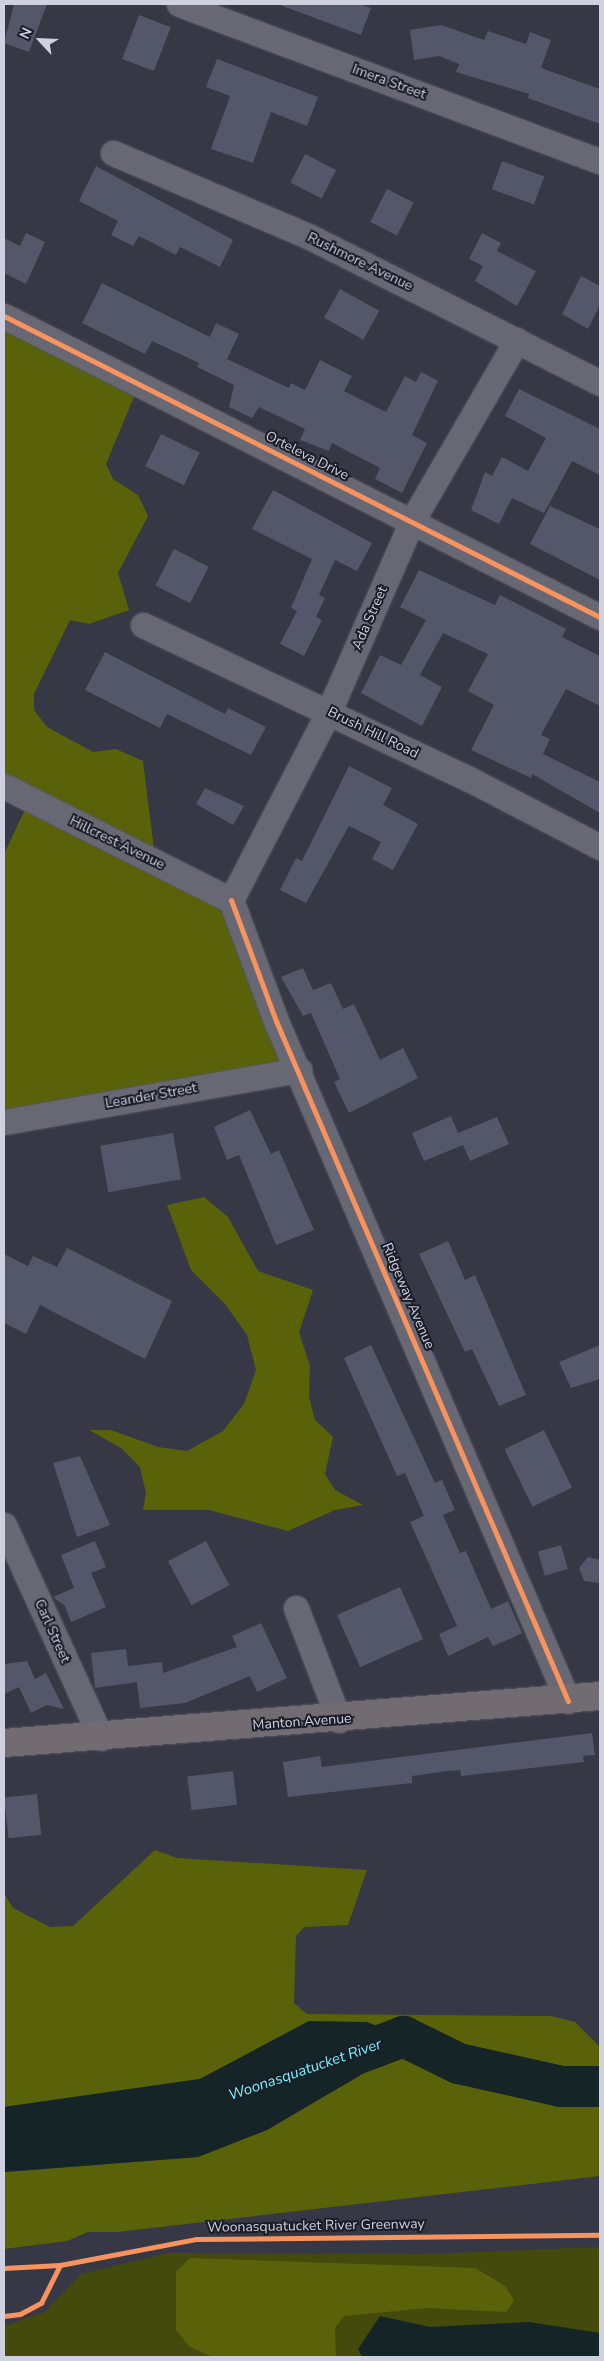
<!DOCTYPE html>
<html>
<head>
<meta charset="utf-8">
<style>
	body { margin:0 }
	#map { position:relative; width:604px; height:2361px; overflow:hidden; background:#363845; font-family:"Nunito Sans",sans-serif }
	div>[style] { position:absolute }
	.green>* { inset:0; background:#444a0c }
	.forest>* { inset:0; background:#5a6209 }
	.water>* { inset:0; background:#152527 }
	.river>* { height:41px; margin:-20.5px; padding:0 20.5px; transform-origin:20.5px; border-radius:20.5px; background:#152527 }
	.building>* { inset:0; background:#545669; transform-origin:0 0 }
	.roads { filter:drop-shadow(0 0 1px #555662) drop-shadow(0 0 1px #555662) }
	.minor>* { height:25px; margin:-12.5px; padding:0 12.5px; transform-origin:12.5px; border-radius:12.5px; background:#676874 }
	.major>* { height:28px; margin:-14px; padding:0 14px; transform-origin:14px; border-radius:14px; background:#726c72 }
	.cycleway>* { height:5px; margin:-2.5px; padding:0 2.5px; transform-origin:2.5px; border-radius:2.5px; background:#f8935d }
	span { translate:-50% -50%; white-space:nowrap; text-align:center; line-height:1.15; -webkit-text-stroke:4px #1a1c27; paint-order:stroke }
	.street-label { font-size:14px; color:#cfd1e1 }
	.water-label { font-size:15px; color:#73f5ff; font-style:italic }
	.frame { position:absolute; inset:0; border:5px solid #cfd1e1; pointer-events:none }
	.north { position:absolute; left:15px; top:15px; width:50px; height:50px; -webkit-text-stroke:4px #1a1c27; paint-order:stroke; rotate:295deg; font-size:14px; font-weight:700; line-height:20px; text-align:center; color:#cfd1e1 }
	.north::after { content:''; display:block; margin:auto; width:18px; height:22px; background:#cfd1e1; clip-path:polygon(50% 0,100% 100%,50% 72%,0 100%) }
</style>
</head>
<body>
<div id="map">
	<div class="green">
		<i style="clip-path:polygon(600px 2247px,600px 2357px,4px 2357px,4px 2326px,45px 2312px,81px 2274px,168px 2253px,429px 2254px)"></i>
	</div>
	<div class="forest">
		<i style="clip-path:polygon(4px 315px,138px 387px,106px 464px,113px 479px,138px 495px,148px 516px,118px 573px,129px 610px,89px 624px,70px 620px,34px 694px,34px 710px,47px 727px,93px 752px,116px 749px,143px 761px,155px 857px,229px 897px,286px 1067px,4px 1125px,4px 854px,31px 797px,4px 782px)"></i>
		<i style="clip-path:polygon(204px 1197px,228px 1217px,258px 1271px,313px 1290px,299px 1332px,310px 1366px,309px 1397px,315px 1420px,333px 1437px,325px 1474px,335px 1490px,363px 1505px,335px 1510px,288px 1531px,209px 1510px,143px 1510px,146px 1493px,140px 1467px,121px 1448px,89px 1430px,111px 1430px,158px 1447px,187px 1451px,223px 1431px,244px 1404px,256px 1370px,247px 1335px,225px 1304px,191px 1270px,167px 1205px)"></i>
		<i style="clip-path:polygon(155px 1850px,177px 1858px,367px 1870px,348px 1925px,304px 1927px,296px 1936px,294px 2003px,307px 2014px,551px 2016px,575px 2022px,600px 2047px,600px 2176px,117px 2232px,88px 2232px,67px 2241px,4px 2249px,4px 2172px,198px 2157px,267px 2130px,359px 2076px,403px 2036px,309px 2021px,200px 2079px,4px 2107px,4px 1893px,13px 1908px,50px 1927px,73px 1926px)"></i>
		<i style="clip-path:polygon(190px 2258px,475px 2268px,505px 2286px,514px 2301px,506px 2312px,427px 2308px,344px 2316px,335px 2328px,336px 2357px,213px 2357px,190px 2347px,176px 2330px,176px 2272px)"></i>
	</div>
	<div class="water">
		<i style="clip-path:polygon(309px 2021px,367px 2022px,403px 2036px,359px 2076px,267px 2130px,198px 2157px,4px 2172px,4px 2107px,200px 2079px)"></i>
		<i style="clip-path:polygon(380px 2316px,430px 2327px,529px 2322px,600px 2333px,600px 2357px,362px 2357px,358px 2349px)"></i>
	</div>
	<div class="river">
		<i style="left:350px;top:2056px;width:57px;rotate:-20.7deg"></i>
		<i style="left:403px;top:2036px;width:61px;rotate:26.1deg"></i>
		<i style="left:458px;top:2063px;width:106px;rotate:12.6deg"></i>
		<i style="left:561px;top:2086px;width:39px"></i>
	</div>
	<div class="building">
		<i style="clip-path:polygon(14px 4px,47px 4px,29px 52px,4px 43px)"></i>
		<i style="clip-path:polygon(277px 4px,359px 4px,371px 8px,361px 35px)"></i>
		<i style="left:139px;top:15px;width:34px;height:47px;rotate:21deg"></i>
		<i style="clip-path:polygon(441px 25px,484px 40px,488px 31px,526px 44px,530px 32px,551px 40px,541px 68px,600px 89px,600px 124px,528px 98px,529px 94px,456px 72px,459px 64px,439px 56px,414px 60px,410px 30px)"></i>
		<i style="clip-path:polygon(217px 59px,318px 97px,307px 126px,271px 112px,253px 163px,211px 149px,230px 96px,206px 87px)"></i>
		<i style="left:305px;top:154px;width:35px;height:32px;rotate:27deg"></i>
		<i style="left:502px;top:161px;width:45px;height:30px;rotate:20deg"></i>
		<i style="clip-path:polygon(96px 166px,233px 240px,220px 267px,180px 247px,176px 255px,139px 236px,133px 246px,111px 235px,118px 221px,79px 201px)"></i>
		<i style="left:387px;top:189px;width:30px;height:37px;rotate:27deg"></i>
		<i style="clip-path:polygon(26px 233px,45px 242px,26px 284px,4px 273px,4px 238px,20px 246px)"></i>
		<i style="clip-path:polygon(482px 233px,501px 243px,497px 251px,536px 271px,517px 306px,475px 281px,483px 266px,469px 259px)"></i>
		<i style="clip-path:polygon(581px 276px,600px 286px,600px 305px,588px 329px,562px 314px)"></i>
		<i style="clip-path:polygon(102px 283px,210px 337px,216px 323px,239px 334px,227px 359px,289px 388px,291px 383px,305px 390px,320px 360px,352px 376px,344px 391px,386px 412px,405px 376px,416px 382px,421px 372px,438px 381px,412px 435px,427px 443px,402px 493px,375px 479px,380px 468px,332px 443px,329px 451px,300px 440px,305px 429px,259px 407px,252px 418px,229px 407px,234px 385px,197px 367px,199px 363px,152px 341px,145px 354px,82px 323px)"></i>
		<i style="left:340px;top:289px;width:45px;height:33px;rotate:29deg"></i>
		<i style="clip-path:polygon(519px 389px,600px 429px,600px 475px,572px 461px,544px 513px,512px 498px,499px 524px,471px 510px,485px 472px,492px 476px,502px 457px,528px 471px,546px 438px,505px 416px)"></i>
		<i style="left:161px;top:434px;width:43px;height:36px;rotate:26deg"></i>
		<i style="clip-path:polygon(273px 490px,372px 543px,357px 571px,335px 560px,319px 595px,325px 598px,316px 617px,322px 620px,304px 656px,280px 644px,297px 611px,291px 608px,312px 559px,252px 529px)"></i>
		<i style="clip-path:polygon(550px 506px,600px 529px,600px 580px,530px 544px)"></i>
		<i style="left:174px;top:549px;width:39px;height:41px;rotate:27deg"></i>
		<i style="clip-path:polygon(419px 570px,495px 605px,500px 595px,566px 629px,562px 637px,600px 656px,600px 706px,566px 689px,541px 735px,550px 739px,543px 754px,600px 782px,600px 813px,532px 774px,531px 778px,471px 750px,494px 705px,468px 691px,488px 654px,443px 633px,420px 675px,442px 687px,422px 726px,361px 693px,380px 655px,401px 665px,426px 620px,400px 607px)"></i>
		<i style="clip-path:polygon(105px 652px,225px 714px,228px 708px,266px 727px,251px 755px,167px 714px,160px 728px,85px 690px)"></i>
		<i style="clip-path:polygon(349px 766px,392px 788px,383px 805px,418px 824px,393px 870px,372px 859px,381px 842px,349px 826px,306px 903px,280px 890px,296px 858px,302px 861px)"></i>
		<i style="clip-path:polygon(205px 788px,244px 806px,233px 825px,196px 804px)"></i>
		<i style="clip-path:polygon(303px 968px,313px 990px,331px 983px,343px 1009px,354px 1004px,380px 1060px,403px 1048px,418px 1078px,349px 1113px,334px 1082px,340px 1079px,311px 1013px,303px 1016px,281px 977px)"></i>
		<i style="clip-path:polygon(250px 1110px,271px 1154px,279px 1150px,314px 1230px,276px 1245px,239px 1155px,227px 1160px,214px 1127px)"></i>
		<i style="clip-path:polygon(451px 1116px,458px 1133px,497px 1117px,509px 1144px,470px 1161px,463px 1145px,424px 1161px,412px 1133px)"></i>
		<i style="left:173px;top:1133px;width:47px;height:74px;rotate:80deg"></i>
		<i style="clip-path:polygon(448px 1241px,465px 1280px,475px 1275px,526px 1395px,499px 1406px,472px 1349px,465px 1352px,419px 1254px)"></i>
		<i style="clip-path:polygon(67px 1248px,172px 1301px,145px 1359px,40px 1305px,26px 1334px,4px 1323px,4px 1254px,28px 1266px,33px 1256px,57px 1267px)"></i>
		<i style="clip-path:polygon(371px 1345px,435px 1483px,442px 1480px,455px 1510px,443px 1515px,460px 1553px,466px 1551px,491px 1609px,508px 1601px,522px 1633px,512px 1638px,493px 1646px,488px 1637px,448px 1656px,439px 1634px,457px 1626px,410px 1522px,424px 1516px,405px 1473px,397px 1476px,344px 1358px)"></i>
		<i style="clip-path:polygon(600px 1345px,600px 1379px,571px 1388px,559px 1362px)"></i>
		<i style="left:544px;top:1430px;width:64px;height:44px;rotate:64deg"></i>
		<i style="clip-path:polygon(80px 1456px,110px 1525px,77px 1537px,53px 1463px)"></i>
		<i style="clip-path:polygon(95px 1541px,106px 1567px,91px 1573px,106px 1607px,71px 1622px,65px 1606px,53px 1597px,74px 1588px,61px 1555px)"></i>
		<i style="left:206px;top:1541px;width:50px;height:43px;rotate:62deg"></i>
		<i style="left:561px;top:1545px;width:25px;height:24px;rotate:74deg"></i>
		<i style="clip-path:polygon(588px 1557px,600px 1560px,600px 1583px,584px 1581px,579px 1568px)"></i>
		<i style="left:400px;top:1587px;width:57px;height:69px;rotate:66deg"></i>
		<i style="clip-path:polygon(261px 1623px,287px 1678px,257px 1692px,250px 1676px,185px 1703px,140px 1708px,137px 1682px,95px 1688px,91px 1653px,126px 1649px,128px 1666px,162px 1662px,163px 1673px,237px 1647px,232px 1636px)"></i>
		<i style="clip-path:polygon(27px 1661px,35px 1679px,46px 1673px,64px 1709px,47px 1705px,31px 1713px,19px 1687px,4px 1694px,4px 1664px)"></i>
		<i style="clip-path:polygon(592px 1733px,595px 1755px,583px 1756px,584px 1762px,461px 1776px,460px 1770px,448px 1771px,412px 1776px,412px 1783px,288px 1797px,283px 1762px,320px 1756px,322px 1767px)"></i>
		<i style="left:233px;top:1771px;width:34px;height:46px;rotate:83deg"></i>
		<i style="left:37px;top:1794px;width:41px;height:33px;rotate:84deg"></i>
	</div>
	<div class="roads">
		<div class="minor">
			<i style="left:179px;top:4px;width:449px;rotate:20.5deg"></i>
			<i style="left:113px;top:153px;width:214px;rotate:23.1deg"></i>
			<i style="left:310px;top:237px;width:325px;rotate:26.7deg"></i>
			<i style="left:4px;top:316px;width:668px;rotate:26.8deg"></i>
			<i style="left:143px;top:625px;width:361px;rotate:25.3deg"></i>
			<i style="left:469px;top:779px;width:148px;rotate:27.4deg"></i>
			<i style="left:4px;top:786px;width:254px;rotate:26.7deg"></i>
			<i style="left:231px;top:900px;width:129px;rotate:69.6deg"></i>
			<i style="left:276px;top:1021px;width:740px;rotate:66.76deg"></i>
			<i style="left:231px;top:900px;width:213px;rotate:-62.6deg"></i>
			<i style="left:329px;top:711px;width:207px;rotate:-66.4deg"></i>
			<i style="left:412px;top:521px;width:209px;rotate:-59.9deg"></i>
			<i style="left:4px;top:1122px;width:300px;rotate:-10deg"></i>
			<i style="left:4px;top:1525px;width:234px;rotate:65.5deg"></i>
			<i style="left:296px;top:1608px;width:120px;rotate:69deg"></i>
		</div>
		<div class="major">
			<i style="left:4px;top:1743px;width:598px;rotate:-4.51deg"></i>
		</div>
	</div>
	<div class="cycleway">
		<i style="left:4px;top:316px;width:668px;rotate:26.8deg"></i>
		<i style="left:231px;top:900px;width:129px;rotate:69.6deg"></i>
		<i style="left:276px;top:1021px;width:740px;rotate:66.76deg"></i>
		<i style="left:4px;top:2268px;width:56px;rotate:-3.1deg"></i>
		<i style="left:60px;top:2265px;width:138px;rotate:-10.8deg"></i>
		<i style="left:196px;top:2239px;width:404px;rotate:-0.6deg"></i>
		<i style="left:4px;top:2316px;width:16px;rotate:-7deg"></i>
		<i style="left:20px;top:2314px;width:24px;rotate:-28deg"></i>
		<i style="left:41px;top:2303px;width:42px;rotate:-63.4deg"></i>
	</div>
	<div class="street-label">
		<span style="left:389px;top:82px;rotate:20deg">Imera Street</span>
		<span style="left:360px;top:262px;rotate:26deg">Rushmore Avenue</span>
		<span style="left:307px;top:456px;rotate:27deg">Orteleva Drive</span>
		<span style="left:370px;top:618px;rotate:-66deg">Ada Street</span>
		<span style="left:373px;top:733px;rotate:26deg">Brush Hill Road</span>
		<span style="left:117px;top:843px;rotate:26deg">Hillcrest Avenue</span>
		<span style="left:151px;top:1096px;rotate:-10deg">Leander Street</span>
		<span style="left:408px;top:1296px;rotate:67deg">Ridgeway Avenue</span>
		<span style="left:52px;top:1631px;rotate:66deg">Carl Street</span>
		<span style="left:302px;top:1722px;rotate:-4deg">Manton Avenue</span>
		<span style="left:316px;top:2226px;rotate:-1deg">Woonasquatucket River Greenway</span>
	</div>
	<div class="water-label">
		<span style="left:305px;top:2070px;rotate:-19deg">Woonasquatucket River</span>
	</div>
	<div class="frame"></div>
	<div class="north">N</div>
</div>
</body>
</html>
